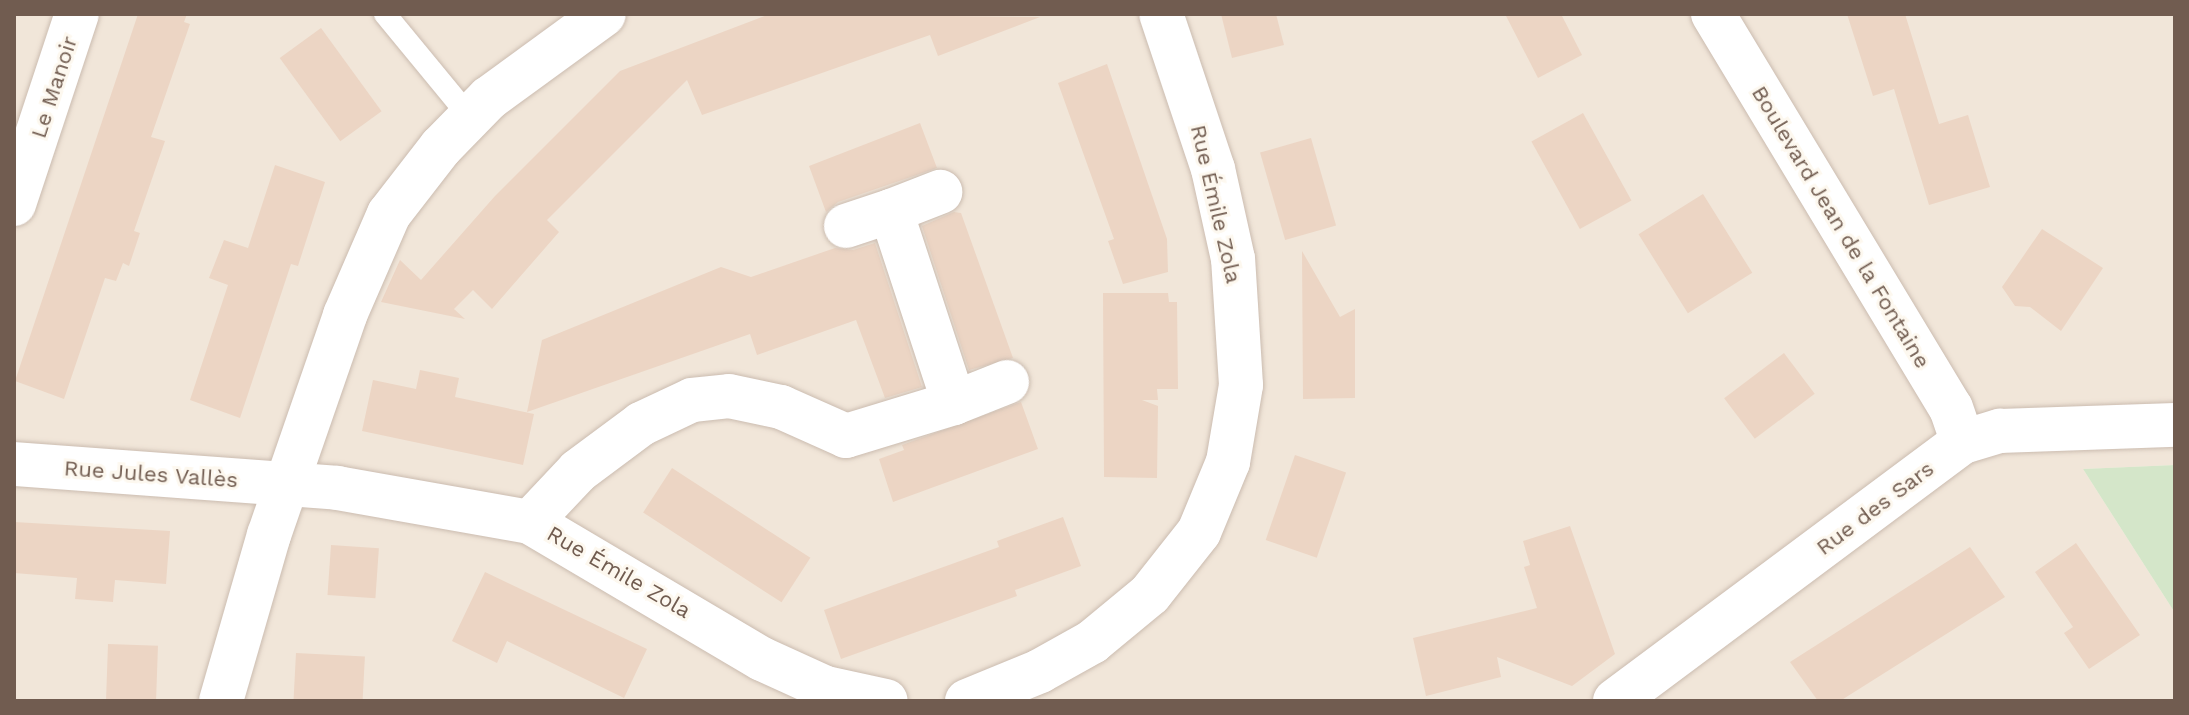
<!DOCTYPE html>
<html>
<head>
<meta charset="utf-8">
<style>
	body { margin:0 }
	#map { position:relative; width:2189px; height:715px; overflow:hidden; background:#faf4e9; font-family:"Work Sans",sans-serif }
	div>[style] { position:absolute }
	.residential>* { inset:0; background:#f1e6d9 }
	.green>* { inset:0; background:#d4e6c9 }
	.building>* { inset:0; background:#ecd5c4; transform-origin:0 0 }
	.roads { filter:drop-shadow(0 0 2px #cbbcb0) drop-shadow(0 0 2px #cbbcb0) }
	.service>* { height:22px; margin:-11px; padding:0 11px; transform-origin:11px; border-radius:11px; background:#fff }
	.minor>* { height:44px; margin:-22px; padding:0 22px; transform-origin:22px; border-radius:22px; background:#fff }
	span { translate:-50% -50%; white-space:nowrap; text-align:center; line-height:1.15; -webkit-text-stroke:6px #fdf8ef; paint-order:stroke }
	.street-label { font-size:22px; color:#715c50 }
	.frame { position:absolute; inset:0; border:16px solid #715c50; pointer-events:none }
</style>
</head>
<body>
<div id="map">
	<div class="residential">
		<i style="clip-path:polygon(14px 14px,2175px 14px,2175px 465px,2083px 469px,2175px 613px,2175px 701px,14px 701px)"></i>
	</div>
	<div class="green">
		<i style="clip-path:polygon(2175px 465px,2175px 613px,2083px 469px)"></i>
	</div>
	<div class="building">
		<i style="clip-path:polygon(138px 14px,187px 14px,184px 22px,190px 24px,151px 137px,165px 141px,134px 231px,140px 233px,129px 266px,123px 263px,116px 281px,105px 278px,64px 399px,15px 381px)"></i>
		<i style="clip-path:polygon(770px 14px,1040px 17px,938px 56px,930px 35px,702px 115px,687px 80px,547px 220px,559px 232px,492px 309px,473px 290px,454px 309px,465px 319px,381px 302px,400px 260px,421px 280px,495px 196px,620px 71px)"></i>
		<i style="clip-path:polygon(1221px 14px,1276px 14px,1284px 45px,1232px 58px)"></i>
		<i style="clip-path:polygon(1505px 14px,1561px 14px,1582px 55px,1538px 78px)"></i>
		<i style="clip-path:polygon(1847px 14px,1905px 14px,1939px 124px,1968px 115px,1990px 187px,1929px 205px,1894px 89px,1873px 96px)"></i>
		<i style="left:321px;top:28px;width:103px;height:51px;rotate:54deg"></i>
		<i style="clip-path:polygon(1107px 64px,1167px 239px,1168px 272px,1123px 284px,1108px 241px,1114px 239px,1058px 83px)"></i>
		<i style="left:1583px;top:113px;width:100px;height:59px;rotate:61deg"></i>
		<i style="clip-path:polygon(920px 123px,937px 168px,838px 202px,826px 212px,809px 166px)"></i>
		<i style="left:1311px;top:138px;width:91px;height:53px;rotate:74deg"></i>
		<i style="clip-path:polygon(275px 165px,325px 182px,298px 266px,291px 264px,240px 418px,190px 400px,228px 285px,209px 278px,224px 240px,248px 248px)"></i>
		<i style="left:1703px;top:194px;width:93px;height:76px;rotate:58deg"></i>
		<i style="clip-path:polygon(954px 212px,961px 213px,1013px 358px,969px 370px,922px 226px)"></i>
		<i style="clip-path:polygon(2042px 229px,2103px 268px,2061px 331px,2030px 307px,2015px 306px,2002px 287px)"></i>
		<i style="clip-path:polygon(875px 243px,922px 387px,885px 398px,856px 320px,757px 355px,750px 334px,527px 412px,542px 340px,721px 267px,751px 277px,835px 248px,853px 250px)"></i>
		<i style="clip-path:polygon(1302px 251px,1340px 317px,1355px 309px,1355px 398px,1303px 399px)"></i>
		<i style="clip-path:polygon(1103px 293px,1168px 293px,1169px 302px,1177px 302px,1178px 389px,1157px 389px,1158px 400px,1142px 400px,1158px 406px,1157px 478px,1104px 477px)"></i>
		<i style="left:1784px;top:353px;width:51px;height:75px;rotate:53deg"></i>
		<i style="clip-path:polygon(420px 370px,459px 378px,455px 397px,534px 414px,523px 465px,362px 431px,373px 380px,416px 389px)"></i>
		<i style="clip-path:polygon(1021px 402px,1038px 449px,893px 502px,879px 459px,904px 450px,902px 445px)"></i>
		<i style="left:1295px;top:455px;width:54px;height:90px;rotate:19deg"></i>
		<i style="left:672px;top:468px;width:165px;height:53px;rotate:33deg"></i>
		<i style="clip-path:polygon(1063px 517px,1081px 566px,1015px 590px,1017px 596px,841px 659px,824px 610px,999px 547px,997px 541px)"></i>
		<i style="clip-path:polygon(14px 522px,170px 531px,166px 584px,115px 580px,113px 602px,75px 599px,77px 578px,14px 573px)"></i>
		<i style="clip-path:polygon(1570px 526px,1615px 654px,1572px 686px,1497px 657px,1501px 677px,1426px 696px,1413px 638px,1537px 608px,1524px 567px,1530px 565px,1523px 541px)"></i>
		<i style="clip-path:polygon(2076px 543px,2140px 635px,2089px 669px,2064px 633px,2073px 627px,2035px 572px)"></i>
		<i style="left:331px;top:545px;width:48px;height:50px;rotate:4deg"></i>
		<i style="clip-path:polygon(1970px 547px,2005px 597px,1840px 701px,1818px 701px,1790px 662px)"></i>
		<i style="clip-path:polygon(485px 572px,647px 649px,624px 698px,507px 641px,497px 663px,452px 641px)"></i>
		<i style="left:108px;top:644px;width:50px;height:57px;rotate:2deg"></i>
		<i style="left:296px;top:653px;width:69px;height:48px;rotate:3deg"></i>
	</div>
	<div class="roads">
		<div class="service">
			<i style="left:385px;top:14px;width:134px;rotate:50.5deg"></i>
		</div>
		<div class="minor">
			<i style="left:1713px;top:14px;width:460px;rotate:58.9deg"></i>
			<i style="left:1951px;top:408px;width:36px;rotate:71deg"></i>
			<i style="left:14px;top:204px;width:200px;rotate:-71.7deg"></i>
			<i style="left:846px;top:226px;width:47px;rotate:-18.4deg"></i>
			<i style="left:954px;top:403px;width:57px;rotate:-21.6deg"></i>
			<i style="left:14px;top:464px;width:324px;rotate:4.2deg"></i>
			<i style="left:337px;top:488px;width:196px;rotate:10deg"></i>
			<i style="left:530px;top:522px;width:269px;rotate:30.6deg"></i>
			<i style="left:762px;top:659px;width:70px;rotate:24.4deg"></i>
			<i style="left:826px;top:688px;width:61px;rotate:12.2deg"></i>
			<i style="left:530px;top:522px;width:70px;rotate:-46.7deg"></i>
			<i style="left:578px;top:471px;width:79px;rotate:-36.7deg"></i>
			<i style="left:641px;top:424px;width:56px;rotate:-25.2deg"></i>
			<i style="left:692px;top:400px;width:37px;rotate:-6deg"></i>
			<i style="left:729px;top:396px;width:53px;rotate:11.9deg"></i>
			<i style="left:781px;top:407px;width:71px;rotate:24deg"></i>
			<i style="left:846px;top:436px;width:113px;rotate:-17deg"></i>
			<i style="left:954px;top:403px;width:202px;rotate:-108.2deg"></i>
			<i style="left:891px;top:211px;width:53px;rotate:-21.2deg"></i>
			<i style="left:221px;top:701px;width:173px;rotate:-73.9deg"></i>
			<i style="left:269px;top:535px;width:233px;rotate:-70.9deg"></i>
			<i style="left:345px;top:315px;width:110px;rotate:-66.5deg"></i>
			<i style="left:389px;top:214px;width:85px;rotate:-52.2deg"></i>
			<i style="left:441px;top:147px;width:69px;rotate:-45.6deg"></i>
			<i style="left:489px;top:98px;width:142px;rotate:-36.1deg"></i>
			<i style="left:967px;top:701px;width:79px;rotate:-22.3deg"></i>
			<i style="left:1040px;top:671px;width:60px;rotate:-29.1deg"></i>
			<i style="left:1092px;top:642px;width:75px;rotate:-39.6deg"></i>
			<i style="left:1150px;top:594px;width:79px;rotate:-51.7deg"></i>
			<i style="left:1199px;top:532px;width:76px;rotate:-67.5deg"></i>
			<i style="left:1228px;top:462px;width:78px;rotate:-80.4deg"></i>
			<i style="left:1241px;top:385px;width:126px;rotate:-93.6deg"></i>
			<i style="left:1233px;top:259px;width:92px;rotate:-102.5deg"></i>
			<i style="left:1213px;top:169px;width:163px;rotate:-108.5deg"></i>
			<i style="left:1615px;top:701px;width:434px;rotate:-36.7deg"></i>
			<i style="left:1963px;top:442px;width:39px;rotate:-17deg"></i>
			<i style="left:2000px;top:431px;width:175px;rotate:-2deg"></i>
		</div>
	</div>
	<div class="street-label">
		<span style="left:54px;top:87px;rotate:-72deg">Le Manoir</span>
		<span style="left:1216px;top:204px;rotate:77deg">Rue Émile Zola</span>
		<span style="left:1841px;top:227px;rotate:59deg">Boulevard Jean de la Fontaine</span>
		<span style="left:151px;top:474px;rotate:4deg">Rue Jules Vallès</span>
		<span style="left:1875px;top:508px;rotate:-37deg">Rue des Sars</span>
		<span style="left:619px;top:572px;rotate:30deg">Rue Émile Zola</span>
	</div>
	<div class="frame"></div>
</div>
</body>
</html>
